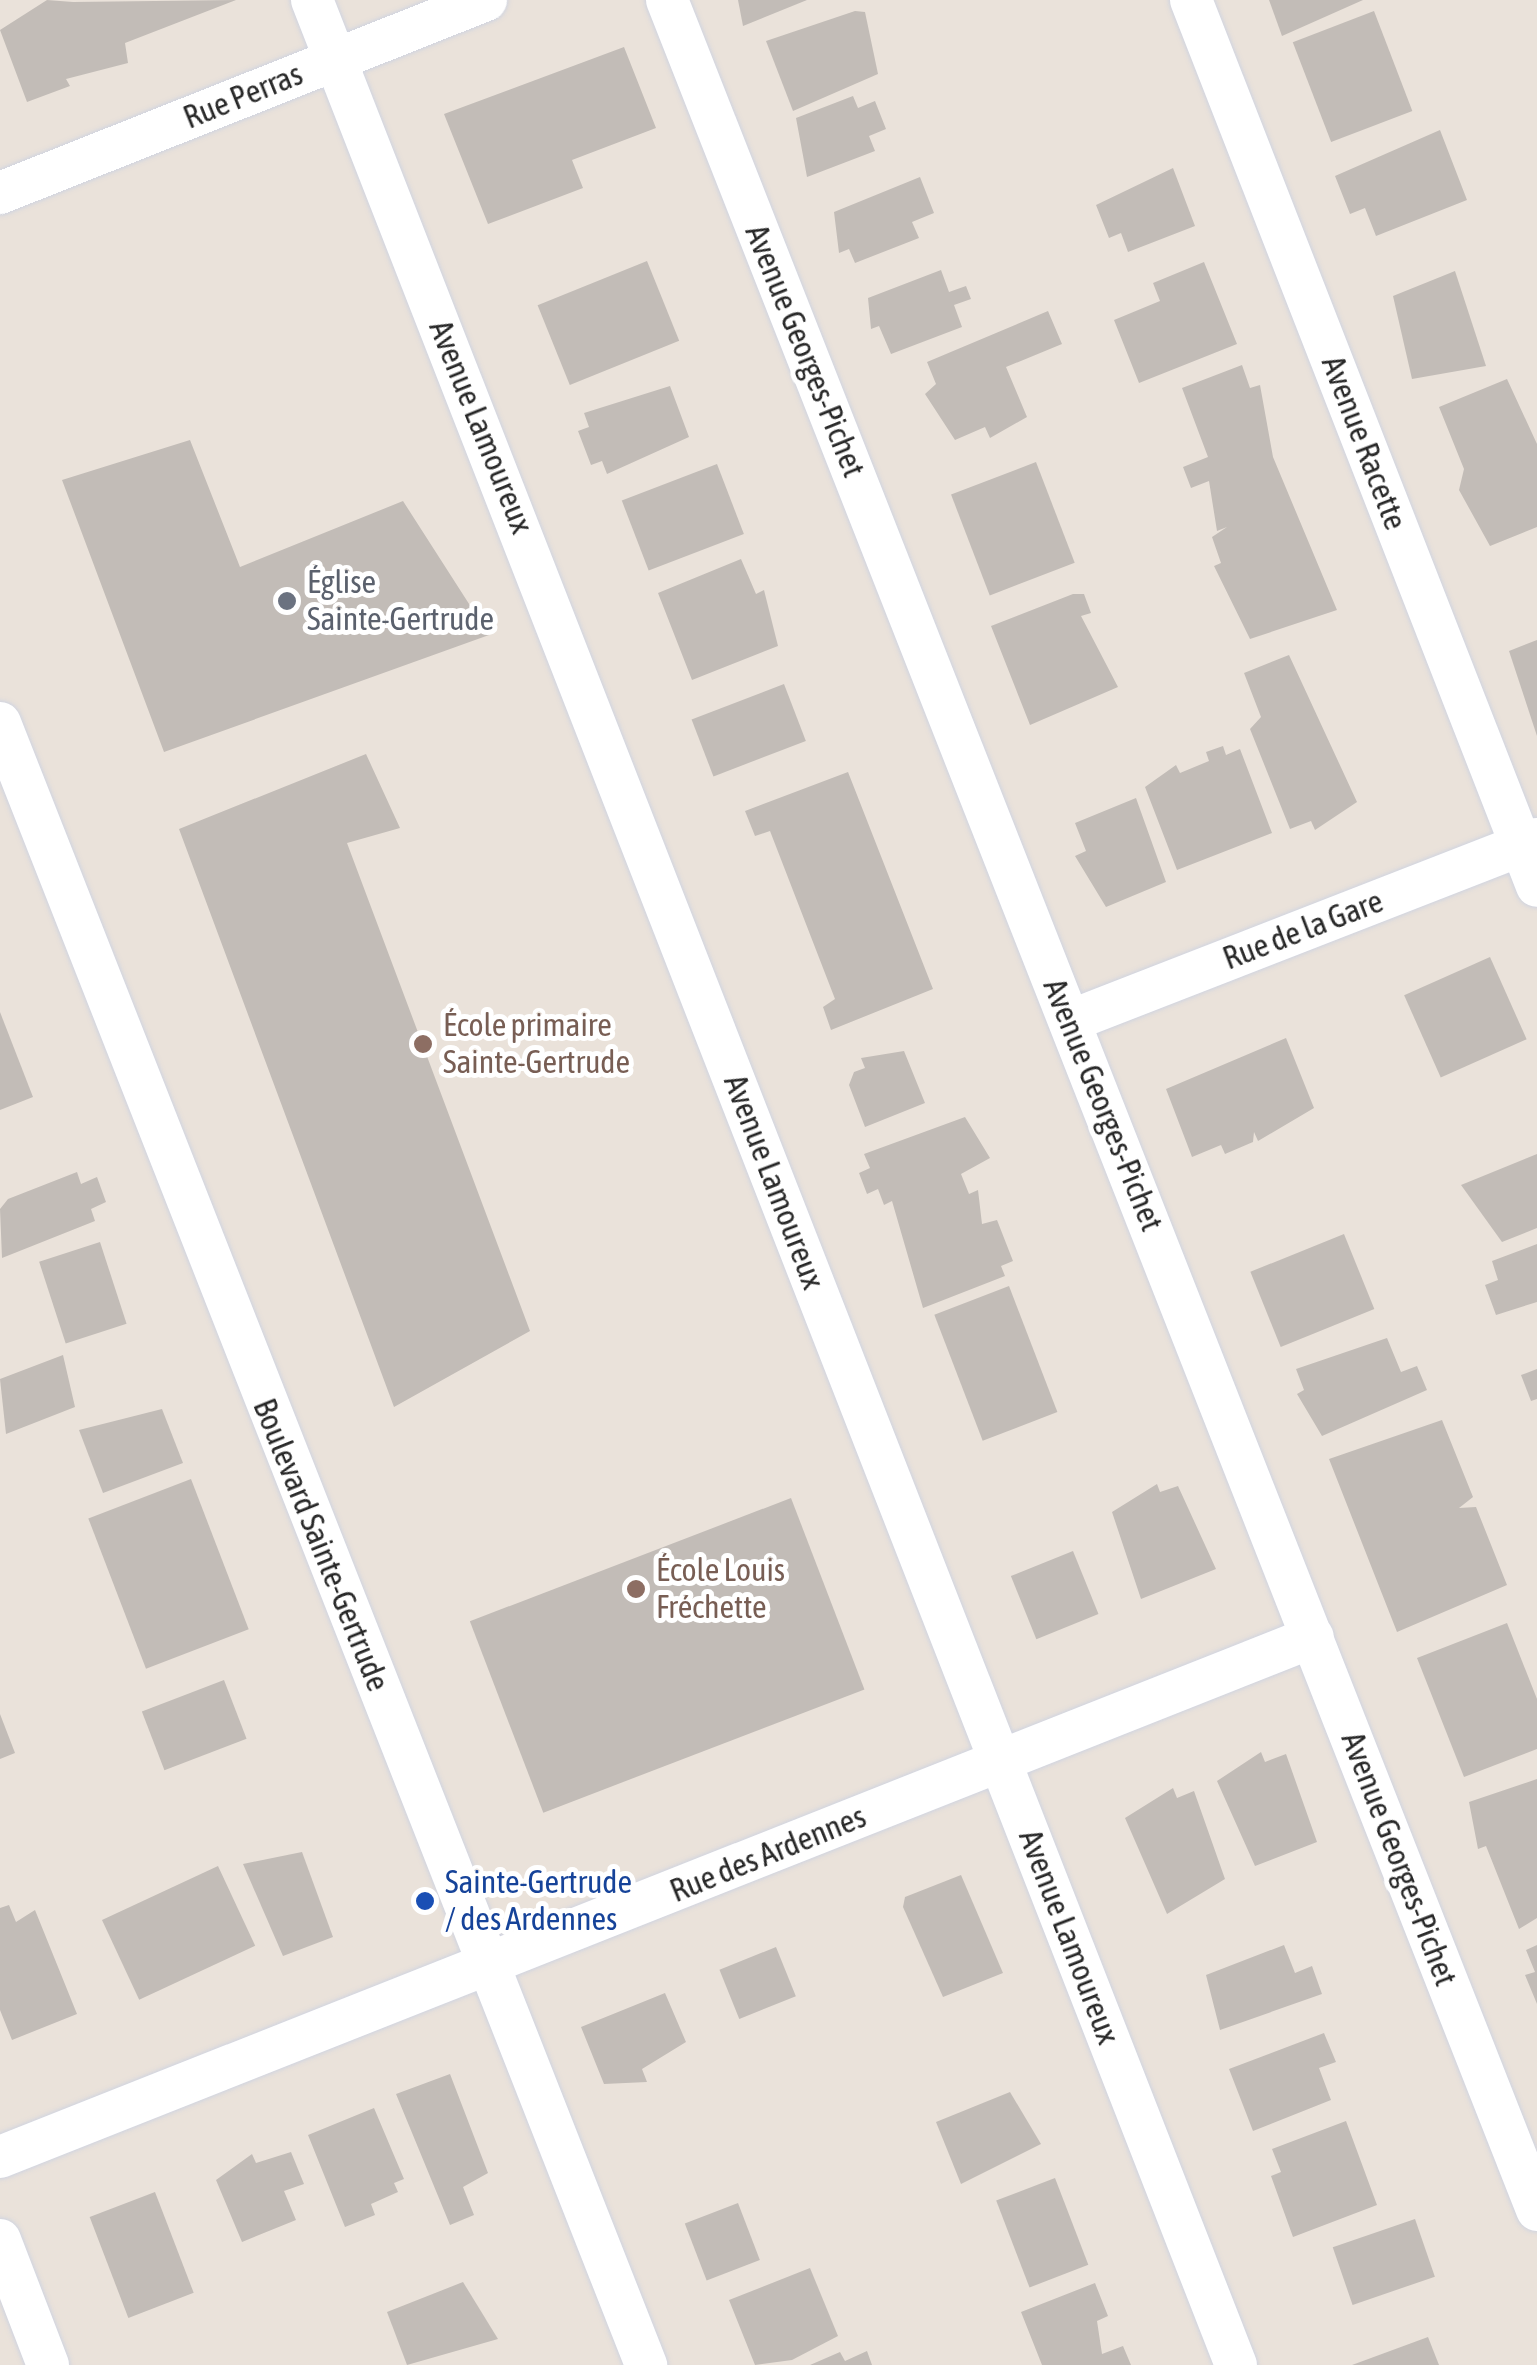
<!DOCTYPE html>
<html>
<head>
<meta charset="utf-8">
<style>
	body { margin:0 }
	#map { position:relative; width:1537px; height:2365px; overflow:hidden; background:#eae2da; font-family:"Asap Condensed",sans-serif }
	div>[style] { position:absolute }
	.building>* { inset:0; background:#c2bcb7; transform-origin:0 0 }
	.roads { filter:drop-shadow(0 0 2px #d0d4e0) drop-shadow(0 0 2px #d0d4e0) }
	.street>* { height:42px; margin:-21px; padding:0 21px; transform-origin:21px; border-radius:21px; background:#fff }
	.dots>* { width:28px; height:28px; translate:-50% -50%; box-sizing:border-box; border:5px solid #fff; border-radius:50% }
	span { translate:-50% -50%; white-space:nowrap; text-align:center; line-height:1.15; -webkit-text-stroke:10px #fff; paint-order:stroke }
	.street-label { font-size:32px; color:#282828 }
	.worship-label { font-size:32px; color:#5b616d }
	.left { translate:0 -50%; text-align:left }
	.education-label { font-size:32px; color:#785e54 }
	.transit-label { font-size:32px; color:#164399 }
</style>
</head>
<body>
<div id="map">
	<div class="building">
		<i style="clip-path:polygon(47px 0,73px 2px,236px 0,125px 43px,128px 63px,66px 79px,70px 86px,27px 102px,0 30px)"></i>
		<i style="clip-path:polygon(738px 0,807px 0,743px 26px)"></i>
		<i style="clip-path:polygon(1269px 0,1363px 0,1282px 36px)"></i>
		<i style="clip-path:polygon(855px 11px,865px 12px,878px 74px,793px 111px,766px 41px)"></i>
		<i style="left:1374px;top:11px;width:107px;height:87px;rotate:69deg"></i>
		<i style="clip-path:polygon(624px 47px,656px 128px,572px 160px,583px 188px,488px 224px,444px 114px)"></i>
		<i style="clip-path:polygon(853px 96px,858px 108px,875px 101px,886px 129px,869px 136px,875px 151px,807px 177px,796px 118px)"></i>
		<i style="clip-path:polygon(1440px 130px,1467px 200px,1376px 236px,1365px 208px,1350px 214px,1335px 176px)"></i>
		<i style="clip-path:polygon(1173px 168px,1195px 226px,1128px 252px,1121px 233px,1109px 238px,1096px 205px)"></i>
		<i style="clip-path:polygon(920px 177px,934px 213px,912px 222px,919px 238px,855px 263px,849px 249px,839px 253px,834px 212px)"></i>
		<i style="left:647px;top:261px;width:86px;height:118px;rotate:68deg"></i>
		<i style="clip-path:polygon(1204px 262px,1237px 344px,1139px 383px,1114px 320px,1160px 301px,1153px 283px)"></i>
		<i style="clip-path:polygon(941px 270px,949px 292px,966px 286px,971px 299px,954px 305px,962px 327px,891px 354px,879px 326px,871px 329px,868px 298px)"></i>
		<i style="clip-path:polygon(1455px 271px,1486px 366px,1412px 379px,1393px 296px)"></i>
		<i style="clip-path:polygon(1048px 311px,1062px 344px,1006px 367px,1027px 417px,990px 438px,985px 427px,955px 440px,925px 394px,936px 384px,927px 362px)"></i>
		<i style="clip-path:polygon(1242px 365px,1250px 388px,1260px 385px,1273px 457px,1337px 610px,1250px 639px,1214px 566px,1221px 563px,1212px 537px,1227px 527px,1217px 531px,1209px 481px,1191px 488px,1183px 467px,1208px 457px,1182px 388px)"></i>
		<i style="clip-path:polygon(1507px 379px,1537px 444px,1537px 527px,1490px 546px,1459px 490px,1464px 469px,1439px 407px)"></i>
		<i style="clip-path:polygon(670px 386px,689px 437px,607px 474px,602px 461px,591px 465px,578px 431px,589px 427px,584px 413px)"></i>
		<i style="clip-path:polygon(190px 440px,240px 567px,403px 501px,489px 635px,164px 752px,62px 480px)"></i>
		<i style="left:1036px;top:462px;width:108px;height:91px;rotate:69deg"></i>
		<i style="left:717px;top:464px;width:75px;height:102px;rotate:69deg"></i>
		<i style="clip-path:polygon(741px 559px,756px 594px,764px 590px,778px 646px,692px 680px,658px 593px)"></i>
		<i style="clip-path:polygon(1073px 594px,1084px 594px,1091px 613px,1081px 616px,1118px 687px,1030px 725px,991px 626px)"></i>
		<i style="clip-path:polygon(1537px 640px,1537px 736px,1509px 651px)"></i>
		<i style="clip-path:polygon(1289px 655px,1357px 802px,1315px 830px,1311px 821px,1290px 829px,1250px 729px,1261px 717px,1244px 673px)"></i>
		<i style="left:784px;top:684px;width:61px;height:99px;rotate:69deg"></i>
		<i style="clip-path:polygon(1223px 746px,1226px 755px,1240px 749px,1272px 833px,1177px 870px,1145px 787px,1176px 765px,1180px 773px,1209px 761px,1206px 752px)"></i>
		<i style="clip-path:polygon(366px 754px,400px 828px,347px 843px,530px 1331px,394px 1407px,179px 829px)"></i>
		<i style="clip-path:polygon(848px 772px,933px 989px,831px 1030px,823px 1007px,835px 999px,770px 831px,755px 836px,745px 811px)"></i>
		<i style="clip-path:polygon(1136px 798px,1166px 882px,1106px 907px,1075px 856px,1086px 851px,1075px 823px)"></i>
		<i style="left:1490px;top:957px;width:90px;height:94px;rotate:66deg"></i>
		<i style="clip-path:polygon(0 1012px,33px 1097px,0 1110px)"></i>
		<i style="clip-path:polygon(1286px 1038px,1314px 1108px,1258px 1141px,1254px 1132px,1253px 1142px,1225px 1154px,1221px 1145px,1192px 1157px,1166px 1089px)"></i>
		<i style="clip-path:polygon(904px 1051px,925px 1103px,865px 1127px,849px 1085px,854px 1072px,865px 1068px,861px 1058px)"></i>
		<i style="clip-path:polygon(965px 1117px,990px 1158px,961px 1174px,969px 1194px,978px 1190px,982px 1224px,997px 1220px,1013px 1261px,1001px 1266px,1005px 1276px,923px 1308px,892px 1201px,884px 1205px,878px 1189px,867px 1194px,859px 1173px,870px 1168px,864px 1154px)"></i>
		<i style="clip-path:polygon(1537px 1154px,1537px 1228px,1502px 1242px,1461px 1185px)"></i>
		<i style="clip-path:polygon(77px 1172px,81px 1184px,97px 1177px,106px 1202px,91px 1209px,95px 1221px,2px 1258px,0 1209px,8px 1199px)"></i>
		<i style="left:1344px;top:1234px;width:81px;height:101px;rotate:68deg"></i>
		<i style="left:100px;top:1242px;width:86px;height:64px;rotate:72deg"></i>
		<i style="clip-path:polygon(1537px 1244px,1537px 1302px,1496px 1315px,1485px 1285px,1498px 1280px,1492px 1261px)"></i>
		<i style="left:1009px;top:1286px;width:135px;height:80px;rotate:69deg"></i>
		<i style="clip-path:polygon(1387px 1338px,1401px 1372px,1417px 1366px,1427px 1390px,1322px 1436px,1297px 1394px,1304px 1390px,1296px 1369px)"></i>
		<i style="clip-path:polygon(63px 1355px,75px 1407px,6px 1434px,0 1379px)"></i>
		<i style="clip-path:polygon(1537px 1369px,1537px 1399px,1531px 1401px,1521px 1375px)"></i>
		<i style="clip-path:polygon(162px 1409px,183px 1463px,103px 1493px,79px 1430px)"></i>
		<i style="clip-path:polygon(1442px 1420px,1473px 1497px,1459px 1508px,1476px 1507px,1507px 1585px,1397px 1632px,1329px 1459px)"></i>
		<i style="left:191px;top:1479px;width:161px;height:110px;rotate:69deg"></i>
		<i style="clip-path:polygon(1157px 1484px,1160px 1492px,1178px 1486px,1216px 1569px,1141px 1599px,1112px 1512px)"></i>
		<i style="left:791px;top:1498px;width:205px;height:344px;rotate:69deg"></i>
		<i style="left:1073px;top:1551px;width:68px;height:67px;rotate:68deg"></i>
		<i style="clip-path:polygon(1507px 1623px,1537px 1699px,1537px 1749px,1464px 1777px,1417px 1658px)"></i>
		<i style="left:224px;top:1680px;width:63px;height:88px;rotate:69deg"></i>
		<i style="clip-path:polygon(0 1714px,15px 1753px,0 1759px)"></i>
		<i style="clip-path:polygon(1261px 1752px,1265px 1762px,1286px 1754px,1317px 1842px,1255px 1866px,1217px 1781px)"></i>
		<i style="clip-path:polygon(1537px 1779px,1537px 1918px,1519px 1929px,1486px 1846px,1478px 1849px,1469px 1802px)"></i>
		<i style="clip-path:polygon(1173px 1788px,1177px 1798px,1194px 1791px,1225px 1879px,1167px 1914px,1125px 1818px)"></i>
		<i style="clip-path:polygon(302px 1852px,333px 1937px,283px 1956px,243px 1864px)"></i>
		<i style="left:218px;top:1866px;width:88px;height:128px;rotate:65deg"></i>
		<i style="clip-path:polygon(961px 1875px,1003px 1973px,943px 1997px,903px 1907px,905px 1897px)"></i>
		<i style="clip-path:polygon(9px 1905px,16px 1922px,35px 1910px,77px 2014px,12px 2040px,0 2010px,0 1908px)"></i>
		<i style="clip-path:polygon(1284px 1945px,1295px 1973px,1312px 1966px,1322px 1994px,1220px 2030px,1206px 1975px)"></i>
		<i style="clip-path:polygon(1537px 1945px,1537px 2004px,1525px 1975px,1535px 1972px,1526px 1950px)"></i>
		<i style="left:776px;top:1947px;width:53px;height:61px;rotate:68deg"></i>
		<i style="clip-path:polygon(665px 1993px,686px 2042px,642px 2069px,647px 2082px,604px 2084px,581px 2027px)"></i>
		<i style="clip-path:polygon(1324px 2033px,1336px 2062px,1319px 2068px,1331px 2100px,1253px 2131px,1229px 2069px)"></i>
		<i style="clip-path:polygon(450px 2074px,488px 2173px,463px 2187px,474px 2215px,450px 2225px,396px 2094px)"></i>
		<i style="clip-path:polygon(1010px 2092px,1041px 2144px,961px 2184px,936px 2122px)"></i>
		<i style="clip-path:polygon(374px 2108px,404px 2179px,394px 2183px,398px 2192px,371px 2204px,375px 2215px,345px 2227px,308px 2135px)"></i>
		<i style="clip-path:polygon(1346px 2121px,1377px 2205px,1293px 2237px,1271px 2176px,1281px 2172px,1272px 2149px)"></i>
		<i style="clip-path:polygon(291px 2152px,304px 2184px,284px 2191px,296px 2220px,242px 2242px,216px 2180px,252px 2154px,256px 2163px)"></i>
		<i style="left:1055px;top:2178px;width:93px;height:63px;rotate:69deg"></i>
		<i style="left:155px;top:2192px;width:108px;height:70px;rotate:69deg"></i>
		<i style="left:738px;top:2203px;width:61px;height:57px;rotate:69deg"></i>
		<i style="left:1415px;top:2219px;width:61px;height:87px;rotate:71deg"></i>
		<i style="clip-path:polygon(810px 2268px,838px 2336px,792px 2360px,755px 2365px,729px 2300px)"></i>
		<i style="clip-path:polygon(463px 2282px,498px 2339px,407px 2365px,387px 2312px)"></i>
		<i style="clip-path:polygon(1095px 2283px,1108px 2316px,1097px 2321px,1102px 2354px,1123px 2346px,1131px 2365px,1042px 2365px,1021px 2312px)"></i>
		<i style="clip-path:polygon(1428px 2337px,1439px 2365px,1352px 2365px)"></i>
		<i style="clip-path:polygon(867px 2351px,872px 2365px,810px 2365px,840px 2352px,845px 2361px)"></i>
	</div>
	<div class="roads">
		<div class="street">
			<i style="left:312px;top:0;width:2539px;rotate:68.66deg"></i>
			<i style="left:667px;top:0;width:2375px;rotate:68.51deg"></i>
			<i style="left:1191px;top:0;width:951px;rotate:68.67deg"></i>
			<i style="left:0;top:193px;width:523px;rotate:-21.66deg"></i>
			<i style="left:0;top:723px;width:1765px;rotate:68.52deg"></i>
			<i style="left:1070px;top:1021px;width:501px;rotate:-21.29deg"></i>
			<i style="left:0;top:2157px;width:1412px;rotate:-21.61deg"></i>
			<i style="left:0;top:2240px;width:134px;rotate:69deg"></i>
		</div>
	</div>
	<div class="dots">
		<i style="left:287px;top:601px;background:#6b7280"></i>
		<i style="left:423px;top:1044px;background:#8d6e63"></i>
		<i style="left:636px;top:1589px;background:#8d6e63"></i>
		<i style="left:425px;top:1901px;background:#1a4fb4"></i>
	</div>
	<div class="street-label">
		<span style="left:243px;top:96px;rotate:-22deg">Rue Perras</span>
		<span style="left:805px;top:351px;rotate:68deg">Avenue Georges-Pichet</span>
		<span style="left:481px;top:427px;rotate:68deg">Avenue Lamoureux</span>
		<span style="left:1364px;top:443px;rotate:69deg">Avenue Racette</span>
		<span style="left:1303px;top:930px;rotate:-21deg">Rue de la Gare</span>
		<span style="left:1103px;top:1105px;rotate:68deg">Avenue Georges-Pichet</span>
		<span style="left:774px;top:1182px;rotate:69deg">Avenue Lamoureux</span>
		<span style="left:321px;top:1545px;rotate:68deg">Boulevard Sainte-Gertrude</span>
		<span style="left:768px;top:1854px;rotate:-22deg">Rue des Ardennes</span>
		<span style="left:1399px;top:1859px;rotate:69deg">Avenue Georges-Pichet</span>
		<span style="left:1069px;top:1937px;rotate:69deg">Avenue Lamoureux</span>
	</div>
	<div class="worship-label">
		<span class="left" style="left:307px;top:601px">Église<br>Sainte-Gertrude</span>
	</div>
	<div class="education-label">
		<span class="left" style="left:443px;top:1044px">École primaire<br>Sainte-Gertrude</span>
		<span class="left" style="left:656px;top:1589px">École Louis<br>Fréchette</span>
	</div>
	<div class="transit-label">
		<span class="left" style="left:445px;top:1901px">Sainte-Gertrude<br>/ des Ardennes</span>
	</div>
</div>
</body>
</html>
